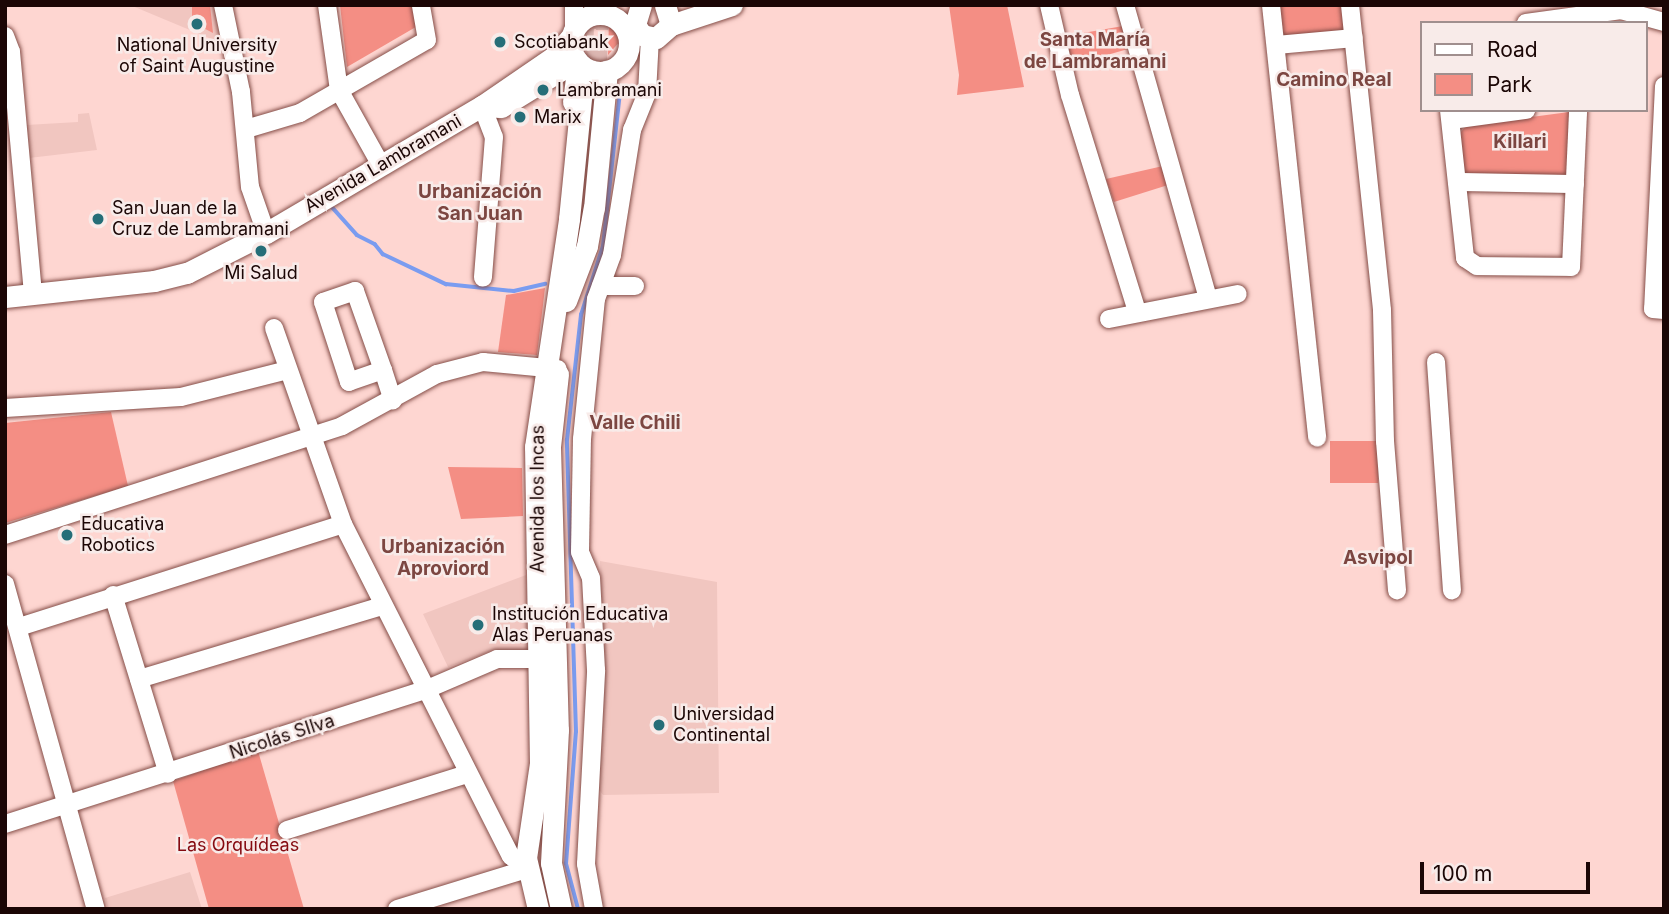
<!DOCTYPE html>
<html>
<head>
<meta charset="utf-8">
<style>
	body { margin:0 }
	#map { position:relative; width:1669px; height:914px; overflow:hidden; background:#fed6d1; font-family:Inter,sans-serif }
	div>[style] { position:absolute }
	.built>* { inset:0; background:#f1c6c0 }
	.green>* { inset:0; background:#f48e84; transform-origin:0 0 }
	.stream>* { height:3.5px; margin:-1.75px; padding:0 1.75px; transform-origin:1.75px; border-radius:1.75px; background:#7a9cf0 }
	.major-tunnel>* { height:21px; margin-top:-10.5px; transform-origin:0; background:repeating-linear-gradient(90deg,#dcb7b2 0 21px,transparent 0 31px) }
	.roads { filter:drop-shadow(0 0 2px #844d47) drop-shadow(0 0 2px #844d47) }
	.minor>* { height:18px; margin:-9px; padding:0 9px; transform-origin:9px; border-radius:9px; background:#fff }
	.major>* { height:21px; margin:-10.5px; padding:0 10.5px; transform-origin:10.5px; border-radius:10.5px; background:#fff }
	.major>.ring { margin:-10.5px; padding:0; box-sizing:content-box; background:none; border:21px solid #fff; border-radius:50% }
	.dots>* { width:19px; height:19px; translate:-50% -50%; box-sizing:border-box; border:4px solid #f8ebe9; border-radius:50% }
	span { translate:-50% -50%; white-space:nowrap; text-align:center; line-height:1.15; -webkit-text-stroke:5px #f8ebe9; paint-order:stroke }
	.poi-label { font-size:18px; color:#1b0605 }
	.left { translate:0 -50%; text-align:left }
	.street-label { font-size:18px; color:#1b0605 }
	.park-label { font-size:18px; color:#850a10 }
	.neighbourhood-label { font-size:19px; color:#7c4641; font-weight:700 }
	.frame { position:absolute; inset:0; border:7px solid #1b0605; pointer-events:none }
	.legend { position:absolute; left:1420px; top:21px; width:228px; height:91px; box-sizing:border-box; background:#f8ebe9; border:2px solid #a08f8e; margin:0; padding:9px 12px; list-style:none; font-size:21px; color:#1b0605 }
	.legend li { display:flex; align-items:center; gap:14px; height:35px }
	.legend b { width:35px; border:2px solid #a08f8e }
	.scale { position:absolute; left:1420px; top:862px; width:170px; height:32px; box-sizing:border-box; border:4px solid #1b0605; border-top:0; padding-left:9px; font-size:21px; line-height:24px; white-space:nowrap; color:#1b0605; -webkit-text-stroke:5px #f8ebe9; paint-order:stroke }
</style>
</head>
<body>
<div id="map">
	<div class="built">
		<i style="clip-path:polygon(130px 5px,215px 5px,221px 43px)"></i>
		<i style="clip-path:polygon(89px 113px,97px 150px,29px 158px,26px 125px,78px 122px,78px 114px)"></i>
		<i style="clip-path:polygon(600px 561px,717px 582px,719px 793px,603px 795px,597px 787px,604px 659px)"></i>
		<i style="clip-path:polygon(526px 575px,530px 651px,494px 650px,448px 667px,423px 614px)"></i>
		<i style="clip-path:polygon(190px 872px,202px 909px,108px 909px,105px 898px)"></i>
	</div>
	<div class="green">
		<i style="clip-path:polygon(192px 5px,210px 5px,213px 33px,192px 22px)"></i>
		<i style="clip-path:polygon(340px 5px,418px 5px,421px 24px,347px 67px)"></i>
		<i style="clip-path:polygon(949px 5px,1007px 5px,1024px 87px,957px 95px,959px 75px)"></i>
		<i style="clip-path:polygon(1274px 5px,1349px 5px,1351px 31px,1278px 37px)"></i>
		<i style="clip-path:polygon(609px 20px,621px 40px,608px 55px)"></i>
		<i style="clip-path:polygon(1123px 26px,1128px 49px,1072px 65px,1066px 36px)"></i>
		<i style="clip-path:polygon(1569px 112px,1567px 175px,1460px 175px,1455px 139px,1466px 126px)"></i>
		<i style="clip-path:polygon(1163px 166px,1168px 185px,1114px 202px,1106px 179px)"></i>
		<i style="clip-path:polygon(545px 288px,537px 355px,498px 352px,506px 295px)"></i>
		<i style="clip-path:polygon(111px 412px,128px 486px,5px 523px,5px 423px)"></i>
		<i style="left:1378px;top:441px;width:42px;height:48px;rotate:90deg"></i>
		<i style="clip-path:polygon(448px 467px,522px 468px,523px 516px,461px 519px)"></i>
		<i style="clip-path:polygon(258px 751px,304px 909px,209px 909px,173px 781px)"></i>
	</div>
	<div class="stream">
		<i style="left:333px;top:208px;width:36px;rotate:48deg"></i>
		<i style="left:357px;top:235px;width:20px;rotate:27deg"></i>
		<i style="left:375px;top:244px;width:13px;rotate:51deg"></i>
		<i style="left:383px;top:254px;width:70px;rotate:25.5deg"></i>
		<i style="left:446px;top:284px;width:68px;rotate:5.9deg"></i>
		<i style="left:514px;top:291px;width:32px;rotate:-13deg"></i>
		<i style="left:578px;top:909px;width:47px;rotate:-104.9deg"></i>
		<i style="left:566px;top:864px;width:132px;rotate:-85.7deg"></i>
		<i style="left:576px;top:732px;width:292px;rotate:-91.8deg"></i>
		<i style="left:567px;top:440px;width:126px;rotate:-83.6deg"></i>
		<i style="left:581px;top:315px;width:72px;rotate:-72.3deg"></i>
		<i style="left:603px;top:246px;width:156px;rotate:-83.7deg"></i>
	</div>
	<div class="major-tunnel">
		<i style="left:582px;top:80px;width:75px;rotate:-88.5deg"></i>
		<i style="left:595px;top:91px;width:86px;rotate:-87.3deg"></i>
	</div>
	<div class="roads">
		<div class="minor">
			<i style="left:223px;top:5px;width:89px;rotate:78.3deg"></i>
			<i style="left:241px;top:92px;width:95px;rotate:84.6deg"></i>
			<i style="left:250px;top:187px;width:49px;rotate:70.8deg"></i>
			<i style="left:327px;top:5px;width:86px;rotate:82deg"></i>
			<i style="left:339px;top:90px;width:86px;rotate:60.8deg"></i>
			<i style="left:574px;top:5px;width:24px;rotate:90deg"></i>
			<i style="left:1049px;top:5px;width:92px;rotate:76.9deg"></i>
			<i style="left:1070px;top:95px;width:226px;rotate:72.8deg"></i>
			<i style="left:1125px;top:5px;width:305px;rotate:74.2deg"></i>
			<i style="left:1271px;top:5px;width:435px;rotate:83.9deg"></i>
			<i style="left:1350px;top:5px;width:307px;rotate:84deg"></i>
			<i style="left:1382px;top:310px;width:131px;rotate:88.7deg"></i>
			<i style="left:1385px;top:441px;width:150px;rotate:85.4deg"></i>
			<i style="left:1526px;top:23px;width:96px;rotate:-7.8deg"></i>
			<i style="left:1621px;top:10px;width:45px;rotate:15.6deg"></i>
			<i style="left:5px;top:36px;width:17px;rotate:69deg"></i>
			<i style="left:11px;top:52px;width:243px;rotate:84.8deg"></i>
			<i style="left:1277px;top:45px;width:77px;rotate:-5.2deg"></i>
			<i style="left:1664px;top:86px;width:223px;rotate:92.8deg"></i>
			<i style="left:1653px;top:309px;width:11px;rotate:5deg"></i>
			<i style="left:482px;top:106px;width:33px;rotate:69deg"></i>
			<i style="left:494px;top:137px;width:141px;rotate:94.5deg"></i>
			<i style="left:1449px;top:110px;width:149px;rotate:83.8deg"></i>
			<i style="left:1465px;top:258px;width:14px;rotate:34deg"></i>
			<i style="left:1477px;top:266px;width:94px;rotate:0.6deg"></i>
			<i style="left:1571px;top:267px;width:157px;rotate:-87.4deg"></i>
			<i style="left:1451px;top:120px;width:76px;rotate:-7.6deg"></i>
			<i style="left:246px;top:129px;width:56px;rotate:-16.5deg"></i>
			<i style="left:300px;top:113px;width:146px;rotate:-29.9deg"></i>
			<i style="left:427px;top:40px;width:36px;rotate:-100deg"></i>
			<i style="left:1457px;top:182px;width:118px;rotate:1deg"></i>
			<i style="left:601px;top:286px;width:34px"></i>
			<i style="left:1109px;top:319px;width:131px;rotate:-11deg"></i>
			<i style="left:274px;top:328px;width:208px;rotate:70.6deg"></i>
			<i style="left:343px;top:524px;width:372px;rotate:63.2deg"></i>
			<i style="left:511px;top:856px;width:21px;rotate:39deg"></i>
			<i style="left:1436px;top:362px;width:229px;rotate:86deg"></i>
			<i style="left:383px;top:370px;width:36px;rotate:161deg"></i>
			<i style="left:349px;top:382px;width:84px;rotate:-108deg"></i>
			<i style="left:323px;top:302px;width:34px;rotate:-19deg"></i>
			<i style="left:355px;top:291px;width:84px;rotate:70.5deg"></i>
			<i style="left:383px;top:370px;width:32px;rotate:72deg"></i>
			<i style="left:5px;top:408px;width:176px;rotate:-3.6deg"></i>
			<i style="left:181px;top:397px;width:110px;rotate:-14.2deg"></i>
			<i style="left:5px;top:535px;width:354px;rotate:-17.9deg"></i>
			<i style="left:342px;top:426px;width:108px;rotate:-28.7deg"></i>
			<i style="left:437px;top:374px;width:48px;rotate:-14.6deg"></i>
			<i style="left:483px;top:362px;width:75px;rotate:5.3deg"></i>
			<i style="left:5px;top:584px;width:337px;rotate:74.4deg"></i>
			<i style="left:113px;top:595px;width:187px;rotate:72.9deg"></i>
			<i style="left:19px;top:627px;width:340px;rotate:-17.6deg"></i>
			<i style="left:139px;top:679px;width:255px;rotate:-16.7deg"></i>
			<i style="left:5px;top:824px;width:441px;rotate:-17.7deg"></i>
			<i style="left:425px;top:690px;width:78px;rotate:-23.3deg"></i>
			<i style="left:497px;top:659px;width:55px"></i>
			<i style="left:287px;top:830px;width:189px;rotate:-17.3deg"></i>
			<i style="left:397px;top:909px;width:136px;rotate:-17.1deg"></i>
			<i style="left:594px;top:909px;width:46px;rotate:-100.1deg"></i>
			<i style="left:586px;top:864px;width:194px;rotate:-87deg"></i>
			<i style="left:596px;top:670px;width:92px;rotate:-93.1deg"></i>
			<i style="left:591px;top:578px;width:28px;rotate:-113deg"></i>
			<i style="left:580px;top:552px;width:113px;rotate:-89deg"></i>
			<i style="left:582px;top:439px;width:141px;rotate:-84.3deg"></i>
			<i style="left:596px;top:299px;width:47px;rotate:-70deg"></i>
			<i style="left:612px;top:255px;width:127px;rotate:-80.9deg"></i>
			<i style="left:632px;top:130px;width:40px;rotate:-68deg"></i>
			<i style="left:647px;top:93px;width:55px;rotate:-86.9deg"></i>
		</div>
		<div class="major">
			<i style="left:641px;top:5px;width:21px;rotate:107deg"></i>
			<i style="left:635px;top:25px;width:12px;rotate:55deg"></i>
			<i style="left:642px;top:35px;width:14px;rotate:12deg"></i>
			<i style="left:656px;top:38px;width:20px;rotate:-41deg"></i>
			<i style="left:671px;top:25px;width:21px;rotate:-107deg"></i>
			<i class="ring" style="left:571px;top:14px;width:37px;height:37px"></i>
			<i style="left:671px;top:25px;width:64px;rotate:-18.2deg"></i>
			<i style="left:573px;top:102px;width:40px;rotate:-82.9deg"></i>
			<i style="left:482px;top:106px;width:19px;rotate:3deg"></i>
			<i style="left:501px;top:107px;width:89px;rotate:-31.7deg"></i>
			<i style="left:5px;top:297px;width:150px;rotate:-6.1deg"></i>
			<i style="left:154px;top:281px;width:34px;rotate:-14deg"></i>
			<i style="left:187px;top:273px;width:89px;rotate:-26.9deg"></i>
			<i style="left:266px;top:233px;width:251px;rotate:-30.5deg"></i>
			<i style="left:482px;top:106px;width:88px;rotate:-34.4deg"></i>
			<i style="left:555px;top:56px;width:25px;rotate:-50deg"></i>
			<i style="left:566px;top:301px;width:59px;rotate:-69.1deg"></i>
			<i style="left:587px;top:246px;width:39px;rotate:-80deg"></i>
			<i style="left:594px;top:208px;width:138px;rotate:-84.6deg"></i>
			<i style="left:558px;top:374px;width:73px;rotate:96.3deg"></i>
			<i style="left:550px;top:447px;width:283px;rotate:88.4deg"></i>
			<i style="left:558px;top:730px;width:133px;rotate:93deg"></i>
			<i style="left:551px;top:863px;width:47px;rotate:77.7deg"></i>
			<i style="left:538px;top:909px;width:52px;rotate:-103.2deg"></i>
			<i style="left:526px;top:858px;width:96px;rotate:-81.6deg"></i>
			<i style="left:540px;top:763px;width:316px;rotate:-90.9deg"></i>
			<i style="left:535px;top:447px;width:231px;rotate:-81.5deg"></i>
			<i style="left:569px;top:219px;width:131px;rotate:-84.3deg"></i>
		</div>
	</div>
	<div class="dots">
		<i style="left:197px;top:24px;background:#256e78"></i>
		<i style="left:500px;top:42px;background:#256e78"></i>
		<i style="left:543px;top:90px;background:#256e78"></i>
		<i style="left:520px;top:117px;background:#256e78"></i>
		<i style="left:98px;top:219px;background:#256e78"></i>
		<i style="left:261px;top:251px;background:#256e78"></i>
		<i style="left:67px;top:535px;background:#256e78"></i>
		<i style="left:478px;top:625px;background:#256e78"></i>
		<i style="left:659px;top:725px;background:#256e78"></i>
	</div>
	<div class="poi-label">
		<span class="left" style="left:514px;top:42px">Scotiabank</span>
		<span style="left:197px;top:56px">National University<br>of Saint Augustine</span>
		<span class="left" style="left:557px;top:90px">Lambramani</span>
		<span class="left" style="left:534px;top:117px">Marix</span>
		<span class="left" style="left:112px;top:219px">San Juan de la<br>Cruz de Lambramani</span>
		<span style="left:261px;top:273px">Mi Salud</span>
		<span class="left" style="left:81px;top:535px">Educativa<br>Robotics</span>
		<span class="left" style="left:492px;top:625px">Institución Educativa<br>Alas Peruanas</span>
		<span class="left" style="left:673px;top:725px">Universidad<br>Continental</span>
	</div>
	<div class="street-label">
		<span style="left:383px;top:164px;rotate:-30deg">Avenida Lambramani</span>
		<span style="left:538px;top:499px;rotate:-90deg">Avenida los Incas</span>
		<span style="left:282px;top:737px;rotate:-18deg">Nicolás SIlva</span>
	</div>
	<div class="park-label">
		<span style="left:238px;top:845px">Las Orquídeas</span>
	</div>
	<div class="neighbourhood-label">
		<span style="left:1095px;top:51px">Santa María<br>de Lambramani</span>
		<span style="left:1334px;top:80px">Camino Real</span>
		<span style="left:1520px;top:142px">Killari</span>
		<span style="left:480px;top:203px">Urbanización<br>San Juan</span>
		<span style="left:635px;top:423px">Valle Chili</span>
		<span style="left:443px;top:558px">Urbanización<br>Aproviord</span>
		<span style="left:1378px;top:558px">Asvipol</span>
	</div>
	<div class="frame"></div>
	<ul class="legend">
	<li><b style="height:9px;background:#fff"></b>Road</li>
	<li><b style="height:19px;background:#f48e84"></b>Park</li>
	</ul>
	<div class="scale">100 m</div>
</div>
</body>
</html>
